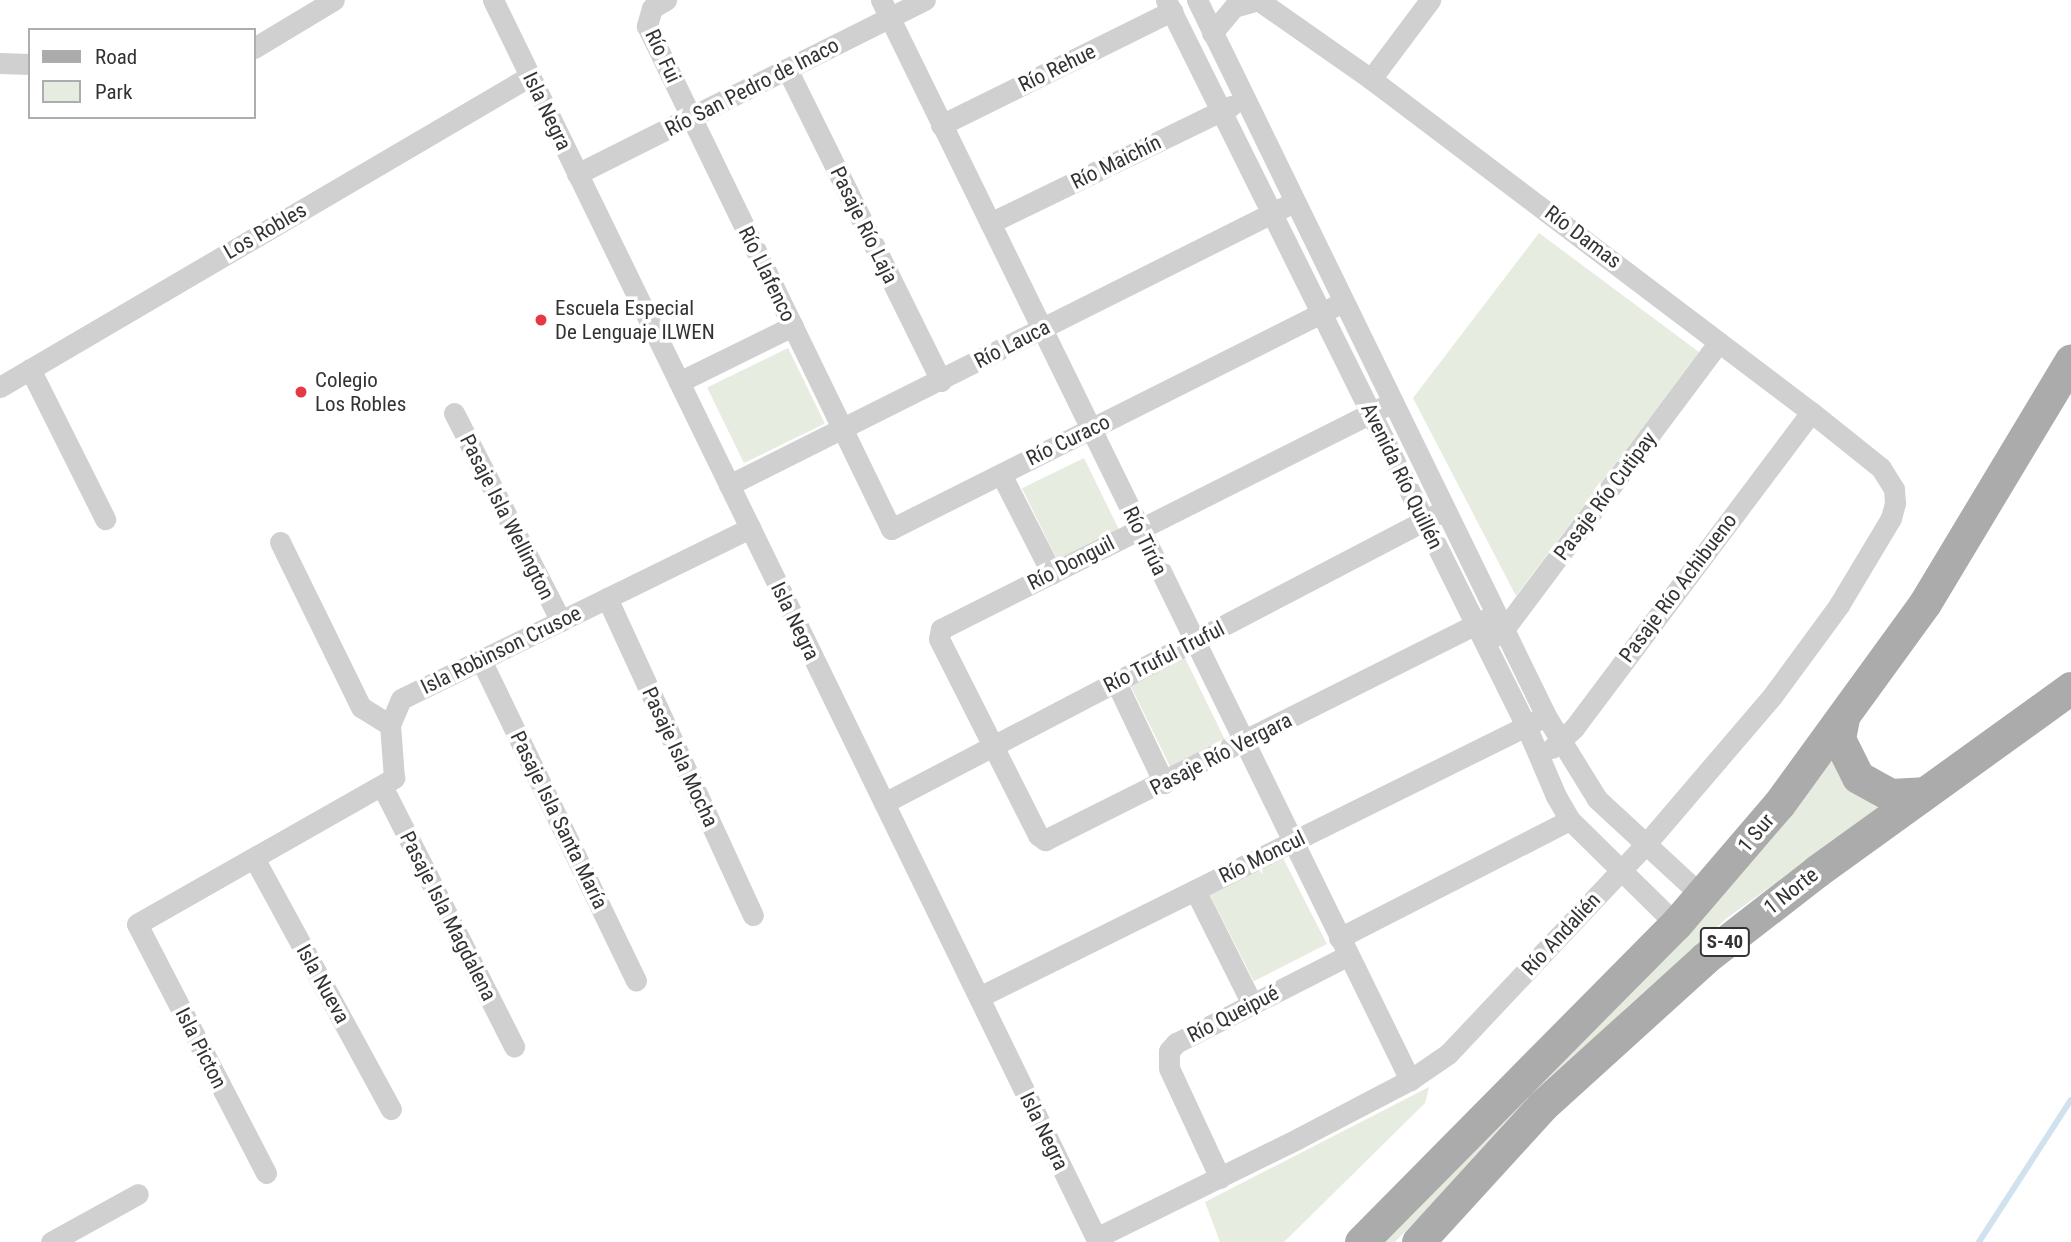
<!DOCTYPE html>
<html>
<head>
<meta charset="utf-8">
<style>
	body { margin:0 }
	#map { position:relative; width:2071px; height:1242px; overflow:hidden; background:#fff; font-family:"Roboto Condensed",sans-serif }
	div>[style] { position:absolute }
	.green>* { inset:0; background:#e6ecdf; transform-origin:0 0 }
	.stream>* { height:6px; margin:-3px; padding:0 3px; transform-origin:3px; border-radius:3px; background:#cfe2ee }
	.street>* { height:21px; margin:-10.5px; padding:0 10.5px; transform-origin:10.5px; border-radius:10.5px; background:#d0d0d0 }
	.primary>* { height:33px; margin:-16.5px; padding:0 16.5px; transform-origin:16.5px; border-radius:16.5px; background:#ababab }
	.dots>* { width:19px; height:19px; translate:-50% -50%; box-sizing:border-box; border:4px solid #fff; border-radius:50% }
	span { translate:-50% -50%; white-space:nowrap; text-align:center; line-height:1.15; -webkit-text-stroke:7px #fff; paint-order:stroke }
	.shield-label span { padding:2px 5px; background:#fff; border:2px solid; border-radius:5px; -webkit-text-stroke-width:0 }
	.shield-label { font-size:19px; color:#333; font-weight:700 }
	.street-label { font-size:21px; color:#333 }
	.poi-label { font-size:21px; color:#333 }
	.left { translate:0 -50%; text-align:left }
	.legend { position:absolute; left:28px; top:28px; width:228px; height:91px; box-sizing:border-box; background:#fff; border:2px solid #adadad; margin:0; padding:9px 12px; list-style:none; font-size:21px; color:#333 }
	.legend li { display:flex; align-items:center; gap:14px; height:35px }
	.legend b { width:35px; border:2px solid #adadad }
</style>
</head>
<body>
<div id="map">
	<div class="green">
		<i style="clip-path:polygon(1539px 233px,1699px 352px,1516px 596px,1413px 398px)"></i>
		<i style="left:788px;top:348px;width:84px;height:90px;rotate:64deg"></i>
		<i style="left:1084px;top:458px;width:87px;height:69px;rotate:64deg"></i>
		<i style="left:1184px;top:656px;width:99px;height:61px;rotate:64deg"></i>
		<i style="clip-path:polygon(1828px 754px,1884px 805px,1727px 918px,1627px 1007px,1395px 1242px,1379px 1242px)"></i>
		<i style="left:1281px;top:854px;width:101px;height:82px;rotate:63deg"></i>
		<i style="clip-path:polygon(1429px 1087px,1425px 1103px,1284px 1242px,1220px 1242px,1205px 1202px)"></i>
	</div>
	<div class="stream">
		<i style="left:1979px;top:1242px;width:169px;rotate:-57.1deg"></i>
	</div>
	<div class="street">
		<i style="left:493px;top:0;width:1382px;rotate:64.03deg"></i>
		<i style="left:666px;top:0;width:16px;rotate:150deg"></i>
		<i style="left:652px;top:8px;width:19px;rotate:106deg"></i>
		<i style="left:647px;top:26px;width:559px;rotate:64.12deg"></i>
		<i style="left:891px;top:529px;width:506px;rotate:-26.67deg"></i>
		<i style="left:881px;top:0;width:1203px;rotate:63.9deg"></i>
		<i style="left:1166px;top:0;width:810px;rotate:63.62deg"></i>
		<i style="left:1526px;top:726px;width:76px;rotate:66.8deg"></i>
		<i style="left:1556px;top:796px;width:28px;rotate:60deg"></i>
		<i style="left:1570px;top:820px;width:148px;rotate:44.5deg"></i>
		<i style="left:1197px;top:0;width:797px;rotate:64.01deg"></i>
		<i style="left:1546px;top:716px;width:97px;rotate:58.4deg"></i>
		<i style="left:1597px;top:799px;width:142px;rotate:42.7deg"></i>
		<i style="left:1212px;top:33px;width:34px;rotate:-50deg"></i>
		<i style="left:1234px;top:7px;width:25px;rotate:-16deg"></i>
		<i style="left:254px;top:48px;width:93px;rotate:-31deg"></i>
		<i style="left:0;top:63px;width:30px;rotate:2deg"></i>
		<i style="left:787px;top:69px;width:348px;rotate:63.7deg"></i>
		<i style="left:1371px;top:79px;width:99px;rotate:-53.2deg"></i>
		<i style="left:941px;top:125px;width:258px;rotate:-26.3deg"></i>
		<i style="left:577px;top:174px;width:389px;rotate:-26.6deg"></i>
		<i style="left:990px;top:223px;width:268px;rotate:-25.9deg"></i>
		<i style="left:30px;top:369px;width:168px;rotate:63.4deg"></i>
		<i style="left:679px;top:382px;width:127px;rotate:-26.2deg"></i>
		<i style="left:0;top:387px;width:615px;rotate:-30.4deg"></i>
		<i style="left:1393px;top:402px;width:506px;rotate:153.33deg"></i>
		<i style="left:941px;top:629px;width:10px;rotate:101deg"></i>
		<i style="left:939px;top:639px;width:220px;rotate:63.2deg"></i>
		<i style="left:1038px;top:835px;width:9px;rotate:36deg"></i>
		<i style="left:1045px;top:840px;width:502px;rotate:-26.62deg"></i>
		<i style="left:454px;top:413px;width:234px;rotate:62.8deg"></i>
		<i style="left:1001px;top:474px;width:112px;rotate:63deg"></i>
		<i style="left:729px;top:485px;width:621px;rotate:-26.61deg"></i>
		<i style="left:280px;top:542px;width:184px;rotate:63.9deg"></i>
		<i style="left:361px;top:707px;width:34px;rotate:32deg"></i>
		<i style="left:607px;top:598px;width:349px;rotate:65.3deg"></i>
		<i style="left:1493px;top:637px;width:10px;rotate:-29deg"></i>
		<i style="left:1502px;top:632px;width:362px;rotate:-53.2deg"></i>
		<i style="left:481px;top:660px;width:356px;rotate:64.2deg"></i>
		<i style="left:1116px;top:682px;width:112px;rotate:64.6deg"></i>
		<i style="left:1552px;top:748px;width:30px;rotate:-42deg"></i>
		<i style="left:1574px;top:728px;width:395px;rotate:-53.1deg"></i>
		<i style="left:382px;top:786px;width:292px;rotate:63.1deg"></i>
		<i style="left:884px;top:803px;width:622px;rotate:-27.6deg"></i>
		<i style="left:254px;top:858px;width:286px;rotate:61.4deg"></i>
		<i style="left:1195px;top:890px;width:127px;rotate:63.4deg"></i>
		<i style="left:1339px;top:938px;width:259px;rotate:-27.1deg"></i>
		<i style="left:979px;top:997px;width:624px;rotate:-26.36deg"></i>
		<i style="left:266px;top:1173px;width:280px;rotate:-117.4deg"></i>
		<i style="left:137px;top:924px;width:296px;rotate:-29.6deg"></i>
		<i style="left:394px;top:778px;width:53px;rotate:-94.3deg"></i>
		<i style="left:390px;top:725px;width:28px;rotate:-67deg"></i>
		<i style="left:401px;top:699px;width:389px;rotate:-26.1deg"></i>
		<i style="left:1220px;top:1178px;width:121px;rotate:-114.9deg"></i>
		<i style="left:1169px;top:1068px;width:17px;rotate:-90deg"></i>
		<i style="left:1169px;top:1051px;width:11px;rotate:-49deg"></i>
		<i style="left:1176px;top:1043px;width:192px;rotate:-27deg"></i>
		<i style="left:1096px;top:1238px;width:224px;rotate:-26.2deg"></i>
		<i style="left:1297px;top:1139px;width:127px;rotate:-27.6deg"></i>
		<i style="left:1410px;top:1080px;width:46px;rotate:-34.4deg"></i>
		<i style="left:1448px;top:1054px;width:287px;rotate:-46.7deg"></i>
		<i style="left:1645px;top:845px;width:197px;rotate:-49.5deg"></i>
		<i style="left:1773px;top:695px;width:112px;rotate:-53.7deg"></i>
		<i style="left:1839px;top:605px;width:101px;rotate:-59.1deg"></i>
		<i style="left:1891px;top:518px;width:16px;rotate:-75deg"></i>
		<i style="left:1895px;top:503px;width:14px;rotate:-94deg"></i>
		<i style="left:1894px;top:489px;width:25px;rotate:-122deg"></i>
		<i style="left:1881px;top:468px;width:90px;rotate:-141.3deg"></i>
		<i style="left:1811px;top:412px;width:552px;rotate:-142.88deg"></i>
		<i style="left:1371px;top:79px;width:138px;rotate:-145deg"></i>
		<i style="left:51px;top:1242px;width:99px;rotate:-28.9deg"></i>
	</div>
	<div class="primary">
		<i style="left:1843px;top:718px;width:21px;rotate:101deg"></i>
		<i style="left:1839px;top:739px;width:42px;rotate:63.4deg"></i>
		<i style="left:1858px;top:777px;width:37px;rotate:29deg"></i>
		<i style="left:1890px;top:795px;width:33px;rotate:-3deg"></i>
		<i style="left:1361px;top:1242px;width:448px;rotate:-45.3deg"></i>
		<i style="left:1676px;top:924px;width:158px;rotate:-49.4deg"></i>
		<i style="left:1779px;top:804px;width:248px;rotate:-54deg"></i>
		<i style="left:1925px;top:603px;width:283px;rotate:-59deg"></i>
		<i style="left:1418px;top:1242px;width:184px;rotate:-47.6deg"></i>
		<i style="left:1542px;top:1106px;width:220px;rotate:-42.2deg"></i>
		<i style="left:1705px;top:958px;width:142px;rotate:-37.8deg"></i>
		<i style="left:1817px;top:871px;width:313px;rotate:-35.8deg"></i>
	</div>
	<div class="dots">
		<i style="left:541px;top:320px;background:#e63946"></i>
		<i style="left:301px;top:392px;background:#e63946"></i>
	</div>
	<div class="shield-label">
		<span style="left:1725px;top:942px">S-40</span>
	</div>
	<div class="street-label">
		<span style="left:663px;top:56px;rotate:65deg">Río Fui</span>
		<span style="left:1057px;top:68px;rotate:-26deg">Río Rehue</span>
		<span style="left:752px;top:87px;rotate:-27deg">Río San Pedro de Inaco</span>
		<span style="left:547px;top:111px;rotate:64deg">Isla Negra</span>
		<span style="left:1116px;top:162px;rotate:-26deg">Río Maichín</span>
		<span style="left:864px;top:225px;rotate:64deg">Pasaje Río Laja</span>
		<span style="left:265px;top:231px;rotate:-30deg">Los Robles</span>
		<span style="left:1583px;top:237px;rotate:37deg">Río Damas</span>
		<span style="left:767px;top:274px;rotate:64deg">Río Llafenco</span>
		<span style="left:1012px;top:344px;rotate:-27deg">Río Lauca</span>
		<span style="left:1068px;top:440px;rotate:-26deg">Río Curaco</span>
		<span style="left:1402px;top:476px;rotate:64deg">Avenida Río Quillén</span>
		<span style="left:1605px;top:496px;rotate:-53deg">Pasaje Río Cutipay</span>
		<span style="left:507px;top:517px;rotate:63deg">Pasaje Isla Wellington</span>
		<span style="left:1145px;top:541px;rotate:64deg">Río Tirúa</span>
		<span style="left:1071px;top:563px;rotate:-27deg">Río Donguil</span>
		<span style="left:1678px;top:588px;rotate:-53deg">Pasaje Río Achibueno</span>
		<span style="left:795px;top:621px;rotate:64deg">Isla Negra</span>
		<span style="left:501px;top:650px;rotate:-26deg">Isla Robinson Crusoe</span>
		<span style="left:1164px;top:657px;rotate:-27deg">Río Truful Truful</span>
		<span style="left:1221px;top:754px;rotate:-27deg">Pasaje Río Vergara</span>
		<span style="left:680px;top:757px;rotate:65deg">Pasaje Isla Mocha</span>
		<span style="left:559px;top:820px;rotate:64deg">Pasaje Isla Santa María</span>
		<span style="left:1756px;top:833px;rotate:-50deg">1 Sur</span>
		<span style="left:1262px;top:857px;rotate:-26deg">Río Moncul</span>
		<span style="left:1791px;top:891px;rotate:-38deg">1 Norte</span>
		<span style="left:448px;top:916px;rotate:63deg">Pasaje Isla Magdalena</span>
		<span style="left:1561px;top:934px;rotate:-47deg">Río Andalién</span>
		<span style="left:323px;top:984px;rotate:61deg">Isla Nueva</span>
		<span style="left:1233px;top:1014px;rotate:-27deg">Río Queipué</span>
		<span style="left:201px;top:1048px;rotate:63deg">Isla Picton</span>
		<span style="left:1044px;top:1131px;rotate:64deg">Isla Negra</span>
	</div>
	<div class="poi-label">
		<span class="left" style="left:555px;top:320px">Escuela Especial<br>De Lenguaje ILWEN</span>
		<span class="left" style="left:315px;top:392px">Colegio<br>Los Robles</span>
	</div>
	<ul class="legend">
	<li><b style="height:9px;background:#ababab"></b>Road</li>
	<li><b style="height:19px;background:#e6ecdf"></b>Park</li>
	</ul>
</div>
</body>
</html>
